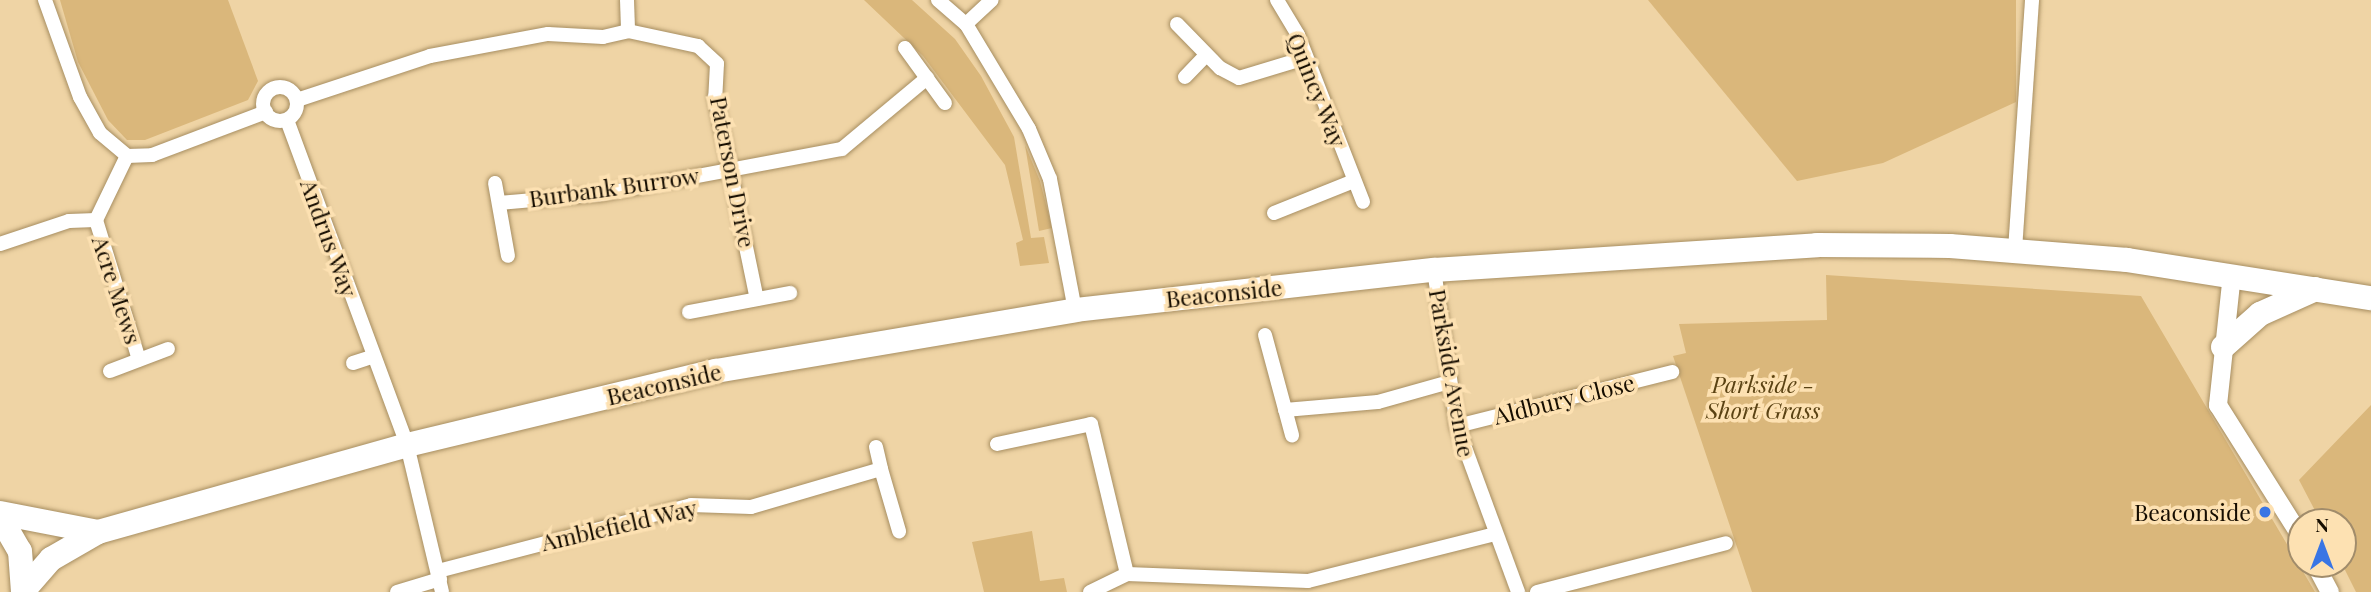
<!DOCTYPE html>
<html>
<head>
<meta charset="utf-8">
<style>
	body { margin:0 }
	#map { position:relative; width:2371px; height:592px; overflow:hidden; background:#efd4a5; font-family:"Playfair Display",serif }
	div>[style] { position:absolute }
	.green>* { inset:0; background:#dab77b }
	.roads { filter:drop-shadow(0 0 2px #a78e61) drop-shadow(0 0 2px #a78e61) }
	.minor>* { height:14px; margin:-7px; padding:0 7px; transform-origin:7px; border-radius:7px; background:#fff }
	.minor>.ring { margin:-7px; padding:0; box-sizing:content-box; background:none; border:14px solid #fff; border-radius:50% }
	.tertiary>* { height:18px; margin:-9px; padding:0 9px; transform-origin:9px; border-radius:9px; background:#fff }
	.trunk>* { height:24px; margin:-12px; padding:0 12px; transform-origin:12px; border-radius:12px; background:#fff }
	.dots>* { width:19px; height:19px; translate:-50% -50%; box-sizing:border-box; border:4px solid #fde1b2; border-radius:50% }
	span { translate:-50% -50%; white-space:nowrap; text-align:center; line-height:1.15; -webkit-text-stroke:7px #fde1b2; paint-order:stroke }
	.street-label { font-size:23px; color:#160d00 }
	.park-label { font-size:23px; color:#5a4213; font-style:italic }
	.poi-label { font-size:23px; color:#160d00 }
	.right { translate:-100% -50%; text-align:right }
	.north { position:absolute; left:2287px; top:508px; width:70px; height:70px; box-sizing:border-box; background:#fde1b2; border:2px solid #a18c6b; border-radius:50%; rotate:0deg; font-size:19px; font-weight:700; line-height:28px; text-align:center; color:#160d00 }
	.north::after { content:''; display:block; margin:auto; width:24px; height:32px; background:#3975e4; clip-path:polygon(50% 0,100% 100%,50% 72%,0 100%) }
</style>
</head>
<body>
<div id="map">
	<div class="green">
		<i style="clip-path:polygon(60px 0,228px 0,258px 81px,248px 100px,145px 140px,127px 140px,108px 120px,78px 62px)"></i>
		<i style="clip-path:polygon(864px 0,912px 0,955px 39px,981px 76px,1014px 137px,1031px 238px,1044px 237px,1049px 263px,1020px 266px,1016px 243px,1023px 240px,1005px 165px,923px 56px)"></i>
		<i style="clip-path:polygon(1648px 0,2016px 0,2016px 102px,1883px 163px,1797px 181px)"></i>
		<i style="clip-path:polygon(1025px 145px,1040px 181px,1052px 228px,1039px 231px)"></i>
		<i style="clip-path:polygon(1826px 275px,2141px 296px,2315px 592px,1752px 592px,1673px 356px,1686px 353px,1679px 324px,1827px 320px)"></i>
		<i style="clip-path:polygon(2371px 405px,2371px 592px,2356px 592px,2342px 564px,2343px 522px,2321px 522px,2299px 480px)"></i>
		<i style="clip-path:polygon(1032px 531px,1040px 581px,1064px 578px,1067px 592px,984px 592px,972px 542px)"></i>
	</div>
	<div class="roads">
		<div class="minor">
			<i style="left:45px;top:0;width:103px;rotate:70.2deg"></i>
			<i style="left:80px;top:97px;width:41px;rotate:60.9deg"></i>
			<i style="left:100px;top:133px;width:35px;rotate:40deg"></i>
			<i style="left:127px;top:156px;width:25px;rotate:-2deg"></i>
			<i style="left:152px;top:155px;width:122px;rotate:-20.7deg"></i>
			<i style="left:627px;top:0;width:31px;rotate:88deg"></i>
			<i style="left:938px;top:0;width:37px;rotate:41deg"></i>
			<i style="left:966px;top:24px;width:122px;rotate:59deg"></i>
			<i style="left:1029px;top:129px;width:54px;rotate:67.2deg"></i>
			<i style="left:1050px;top:179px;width:133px;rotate:79.2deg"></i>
			<i style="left:1277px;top:0;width:41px;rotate:59deg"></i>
			<i style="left:1298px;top:35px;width:179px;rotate:68.7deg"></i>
			<i style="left:966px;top:24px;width:35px;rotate:-43deg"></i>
			<i style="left:1177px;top:24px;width:62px;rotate:45.7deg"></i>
			<i style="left:1220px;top:68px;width:21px;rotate:28deg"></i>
			<i style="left:1239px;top:78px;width:69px;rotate:-16.9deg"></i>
			<i style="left:905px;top:48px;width:68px;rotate:54deg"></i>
			<i style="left:1185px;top:77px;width:30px;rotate:-46deg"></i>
			<i class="ring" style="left:263px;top:87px;width:20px;height:20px"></i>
			<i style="left:297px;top:100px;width:140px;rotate:-18.3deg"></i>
			<i style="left:430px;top:56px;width:120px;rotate:-10.6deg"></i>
			<i style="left:548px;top:34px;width:55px;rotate:3.1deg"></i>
			<i style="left:603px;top:37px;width:26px;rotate:-13deg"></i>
			<i style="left:628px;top:31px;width:72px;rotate:12.1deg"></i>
			<i style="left:698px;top:46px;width:26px;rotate:43deg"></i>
			<i style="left:717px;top:64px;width:33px;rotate:93deg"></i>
			<i style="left:715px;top:97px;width:206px;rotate:78.3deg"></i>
			<i style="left:287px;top:120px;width:346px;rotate:69.7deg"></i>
			<i style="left:407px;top:445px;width:151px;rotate:76.6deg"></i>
			<i style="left:495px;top:183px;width:74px;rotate:79.9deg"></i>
			<i style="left:499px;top:203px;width:102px;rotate:-5deg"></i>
			<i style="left:601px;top:194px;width:245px;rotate:-10.6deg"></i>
			<i style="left:842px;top:149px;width:111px;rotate:-39.9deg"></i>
			<i style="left:1274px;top:213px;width:86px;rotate:-21.8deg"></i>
			<i style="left:96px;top:220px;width:146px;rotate:72.9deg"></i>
			<i style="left:0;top:244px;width:73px;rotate:-18.4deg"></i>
			<i style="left:69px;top:221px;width:27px;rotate:-2deg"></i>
			<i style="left:96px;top:220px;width:71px;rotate:-64.2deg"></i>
			<i style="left:2015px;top:250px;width:251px;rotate:-86.1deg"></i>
			<i style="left:1434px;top:270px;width:158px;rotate:81.6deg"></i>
			<i style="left:1457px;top:426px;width:177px;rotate:69.8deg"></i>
			<i style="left:689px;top:312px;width:103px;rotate:-10.7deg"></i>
			<i style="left:1265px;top:335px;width:104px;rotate:74.9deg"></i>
			<i style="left:353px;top:363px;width:19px;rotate:-18deg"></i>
			<i style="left:110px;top:371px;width:62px;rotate:-20.8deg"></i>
			<i style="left:1285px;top:410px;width:93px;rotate:-4.9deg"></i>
			<i style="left:1378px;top:402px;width:74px;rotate:-15.7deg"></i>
			<i style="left:1457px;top:426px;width:222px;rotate:-14.1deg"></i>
			<i style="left:997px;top:444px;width:96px;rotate:-12deg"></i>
			<i style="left:1091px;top:424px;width:154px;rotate:76.5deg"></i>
			<i style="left:1127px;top:574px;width:181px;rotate:2.2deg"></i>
			<i style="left:1308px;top:581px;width:193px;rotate:-14.1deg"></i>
			<i style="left:876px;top:447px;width:23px;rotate:77deg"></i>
			<i style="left:438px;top:571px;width:261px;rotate:-14.6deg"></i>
			<i style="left:691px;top:505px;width:60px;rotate:1.9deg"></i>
			<i style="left:751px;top:507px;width:135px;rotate:-16.3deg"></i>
			<i style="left:881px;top:469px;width:65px;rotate:73.8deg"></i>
			<i style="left:397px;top:592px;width:45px;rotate:-16.8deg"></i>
			<i style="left:1090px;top:592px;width:41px;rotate:-25.9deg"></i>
			<i style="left:1537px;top:592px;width:195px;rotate:-14.5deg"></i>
		</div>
		<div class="tertiary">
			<i style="left:2232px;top:274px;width:132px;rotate:96.1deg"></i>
			<i style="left:2218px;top:405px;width:156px;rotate:57.8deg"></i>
			<i style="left:2315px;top:564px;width:32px;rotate:62deg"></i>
		</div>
		<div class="trunk">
			<i style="left:2223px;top:347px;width:50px;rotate:-41.7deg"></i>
			<i style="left:2260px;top:314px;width:61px;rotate:-24.1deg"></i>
			<i style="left:0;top:513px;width:100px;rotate:11deg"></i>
			<i style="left:0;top:517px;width:39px;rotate:60deg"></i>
			<i style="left:20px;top:551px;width:41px;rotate:85.8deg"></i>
			<i style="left:23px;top:591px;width:43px;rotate:-48.8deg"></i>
			<i style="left:51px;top:559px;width:54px;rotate:-29.9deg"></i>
			<i style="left:98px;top:532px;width:321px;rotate:-15.7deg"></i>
			<i style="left:407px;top:445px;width:318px;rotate:-13.5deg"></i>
			<i style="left:716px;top:371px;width:364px;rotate:-9.6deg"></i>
			<i style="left:1075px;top:310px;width:361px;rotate:-6.4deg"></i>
			<i style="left:1434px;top:270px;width:384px;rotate:-3.7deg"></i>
			<i style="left:1817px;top:245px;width:133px;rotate:0.4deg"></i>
			<i style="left:1950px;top:246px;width:178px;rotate:4.5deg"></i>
			<i style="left:2127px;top:260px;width:247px;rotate:8.9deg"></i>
		</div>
	</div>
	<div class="dots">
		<i style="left:2265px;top:512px;background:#3975e4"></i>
	</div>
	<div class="street-label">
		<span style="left:1317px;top:90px;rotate:68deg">Quincy Way</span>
		<span style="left:733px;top:172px;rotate:79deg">Paterson Drive</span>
		<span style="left:614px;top:187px;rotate:-8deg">Burbank Burrow</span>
		<span style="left:329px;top:238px;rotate:70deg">Andrus Way</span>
		<span style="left:117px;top:290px;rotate:72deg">Acre Mews</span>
		<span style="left:1224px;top:293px;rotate:-6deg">Beaconside</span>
		<span style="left:1452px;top:373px;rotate:80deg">Parkside Avenue</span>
		<span style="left:664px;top:384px;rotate:-13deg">Beaconside</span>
		<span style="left:1564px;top:399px;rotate:-14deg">Aldbury Close</span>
		<span style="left:619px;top:525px;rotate:-13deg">Amblefield Way</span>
	</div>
	<div class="park-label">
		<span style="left:1763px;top:397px">Parkside -<br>Short Grass</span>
	</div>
	<div class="poi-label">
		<span class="right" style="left:2251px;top:512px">Beaconside</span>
	</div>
	<div class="north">N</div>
</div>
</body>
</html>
